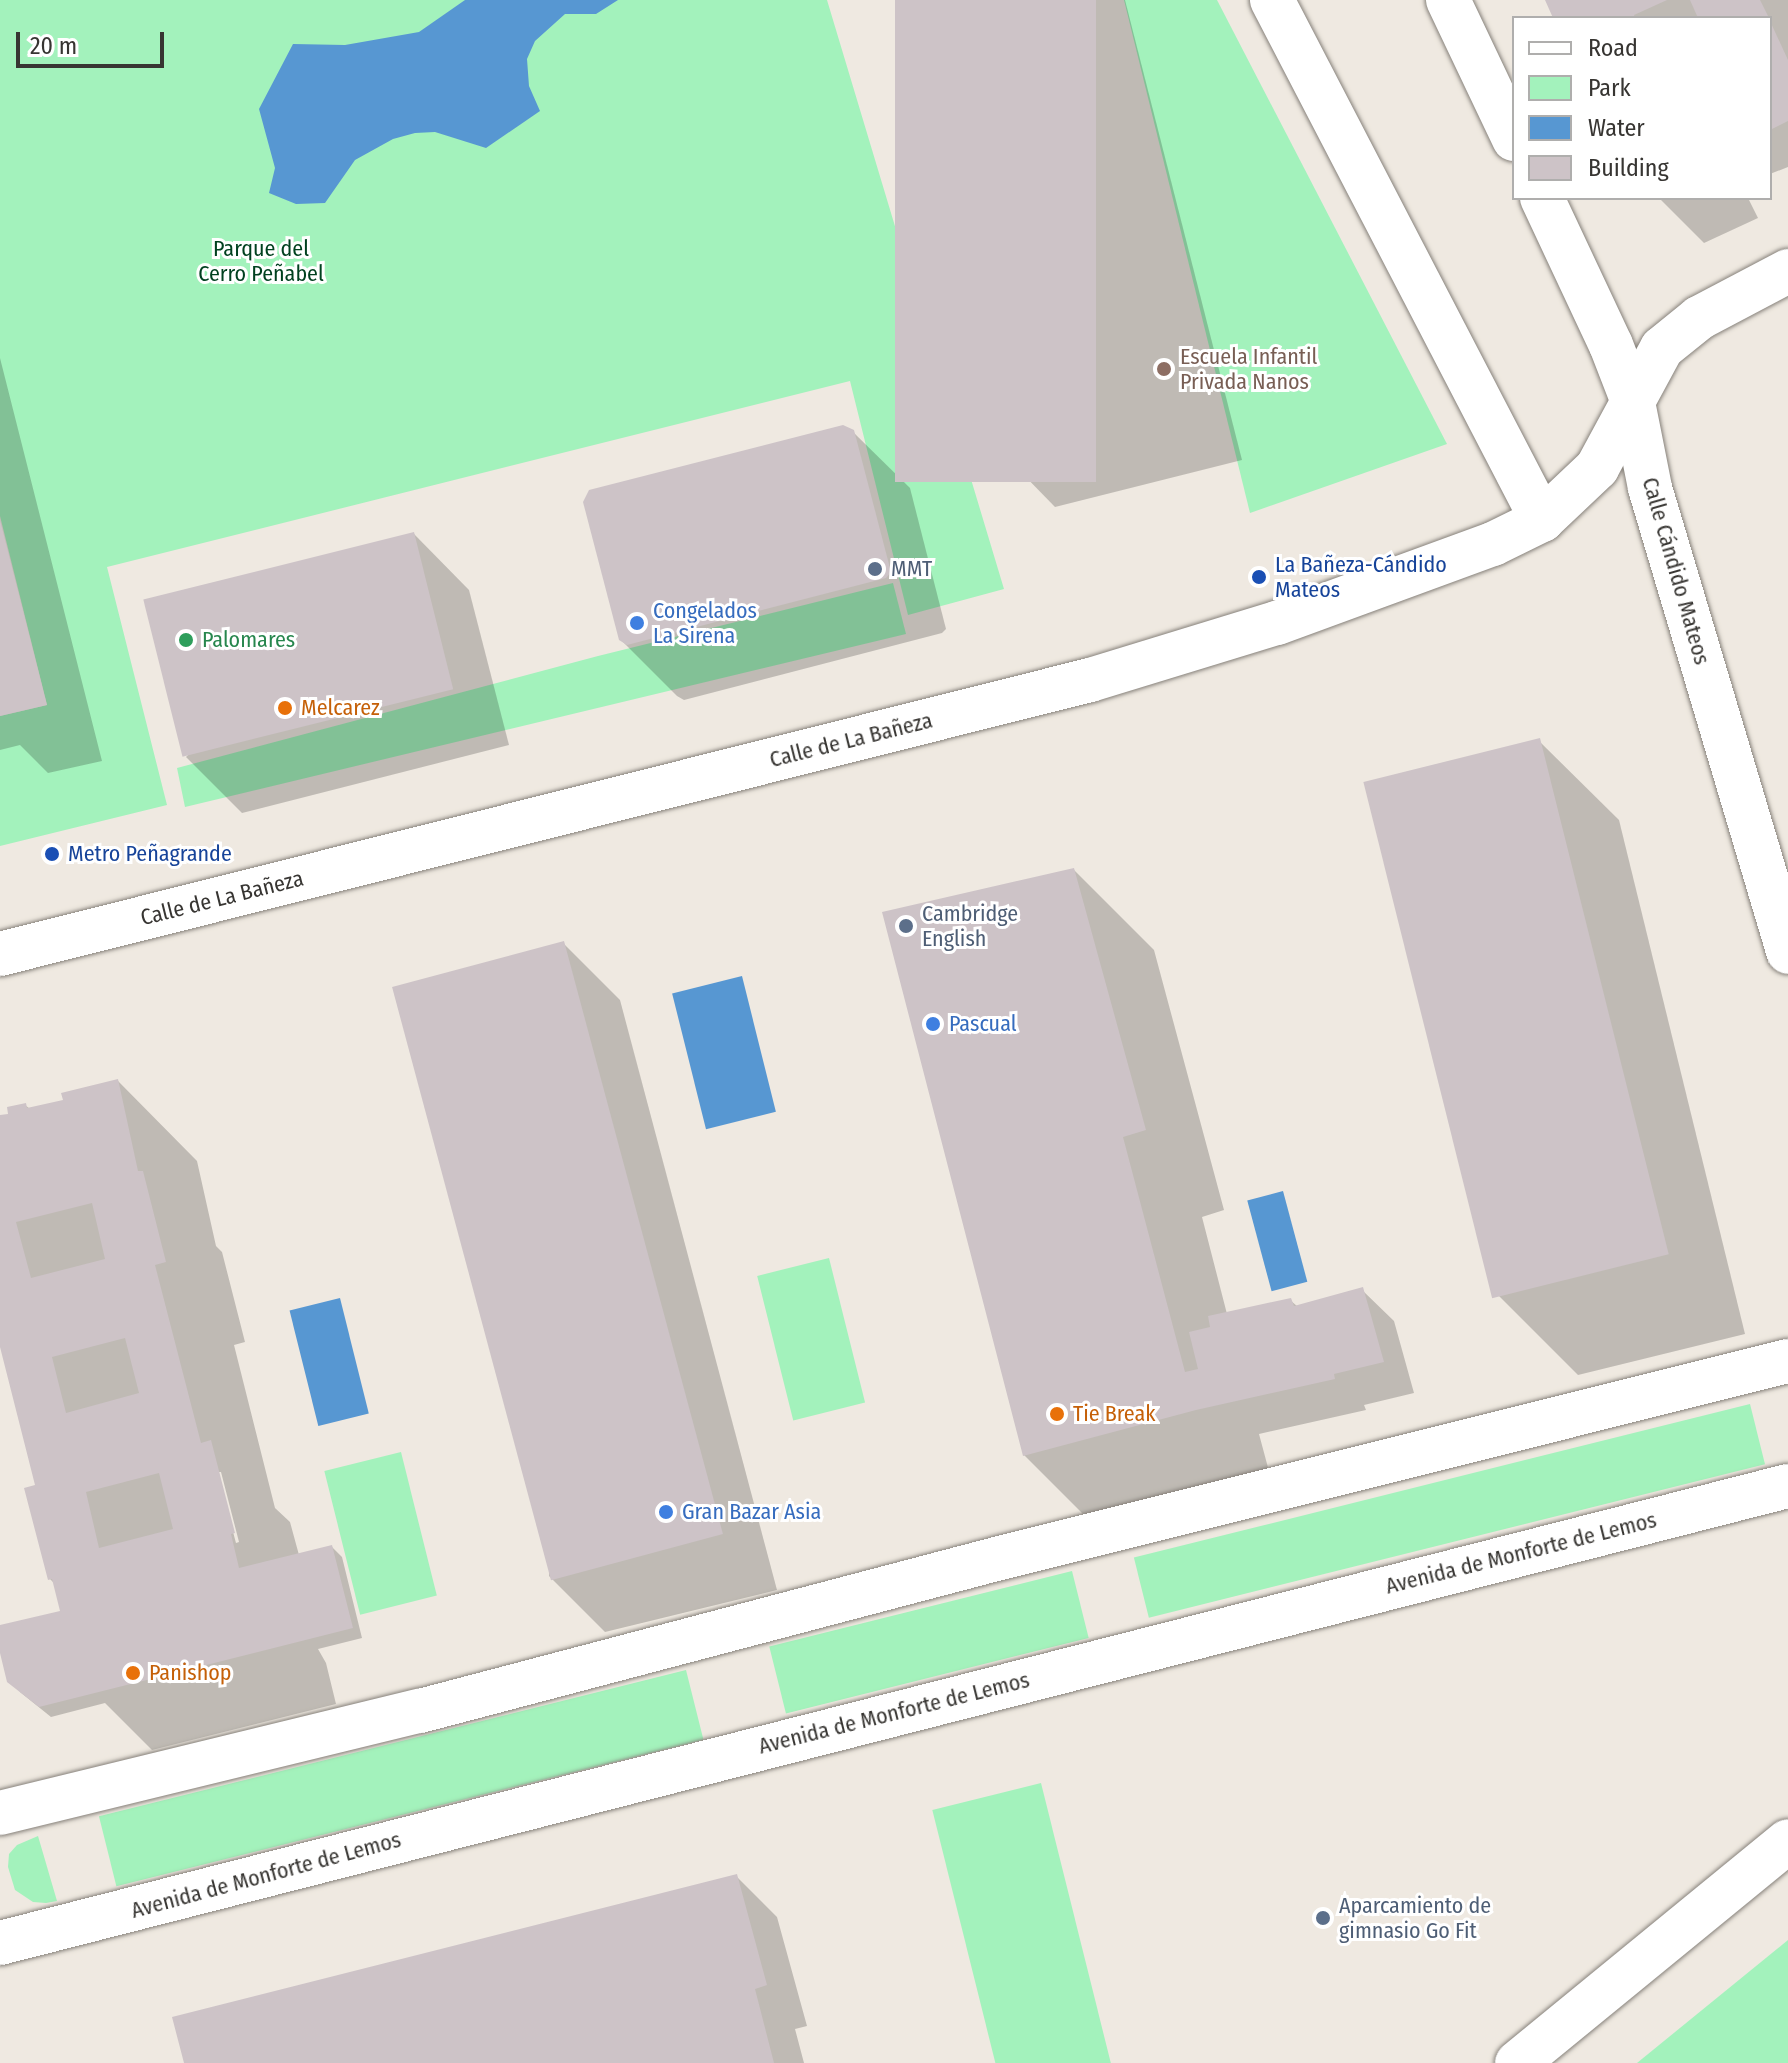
<!DOCTYPE html>
<html>
<head>
<meta charset="utf-8">
<style>
	body { margin:0 }
	#map { position:relative; width:1788px; height:2063px; overflow:hidden; background:#efe9e1; font-family:"Fira Sans Condensed",sans-serif }
	div>[style] { position:absolute }
	.green>* { inset:0; background:#a3f2bc; transform-origin:0 0 }
	.water>* { inset:0; background:#5797d2; transform-origin:0 0 }
	.shadow>* { inset:0; background:#0003 }
	.building>* { inset:0; background:#cdc3c7; transform-origin:0 0 }
	.roads { filter:drop-shadow(0 0 2px #86817a) drop-shadow(0 0 2px #86817a) }
	.minor>* { height:44px; margin:-22px; padding:0 22px; transform-origin:22px; border-radius:22px; background:#fff }
	.dots>* { width:22px; height:22px; translate:-50% -50%; box-sizing:border-box; border:4px solid #fff; border-radius:50% }
	span { translate:-50% -50%; white-space:nowrap; text-align:center; line-height:1.15; -webkit-text-stroke:6px #fff; paint-order:stroke }
	.park-label { font-size:22px; color:#00411f }
	.education-label { font-size:22px; color:#785e54 }
	.left { translate:0 -50%; text-align:left }
	.transit-label { font-size:22px; color:#164399 }
	.service-label { font-size:22px; color:#4e5e75 }
	.street-label { font-size:22px; color:#373532 }
	.shop-label { font-size:22px; color:#366cbe }
	.leisure-label { font-size:22px; color:#27864d }
	.food-label { font-size:22px; color:#c56008 }
	.legend { position:absolute; left:1512px; top:16px; width:260px; height:184px; box-sizing:border-box; background:#fff; border:2px solid #afaead; margin:0; padding:10px 14px; list-style:none; font-size:24px; color:#373532 }
	.legend li { display:flex; align-items:center; gap:16px; height:40px }
	.legend b { width:40px; border:2px solid #afaead }
	.scale { position:absolute; left:16px; top:32px; width:148px; height:36px; box-sizing:border-box; border:4px solid #373532; border-top:0; padding-left:10px; font-size:24px; line-height:28px; white-space:nowrap; color:#373532; -webkit-text-stroke:6px #fff; paint-order:stroke }
</style>
</head>
<body>
<div id="map">
	<div class="green">
		<i style="clip-path:polygon(0 0,827px 0,1004px 589px,908px 615px,850px 381px,107px 567px,167px 805px,0 846px,0 716px,47px 705px,0 516px)"></i>
		<i style="clip-path:polygon(1124px 0,1217px 0,1447px 444px,1250px 513px)"></i>
		<i style="clip-path:polygon(893px 583px,906px 634px,185px 807px,177px 768px,598px 656px)"></i>
		<i style="left:829px;top:1258px;width:149px;height:74px;rotate:76deg"></i>
		<i style="left:1750px;top:1404px;width:62px;height:635px;rotate:76deg"></i>
		<i style="left:401px;top:1452px;width:148px;height:79px;rotate:76deg"></i>
		<i style="left:1072px;top:1571px;width:69px;height:312px;rotate:76deg"></i>
		<i style="left:686px;top:1670px;width:72px;height:605px;rotate:76deg"></i>
		<i style="left:1041px;top:1783px;width:289px;height:112px;rotate:76deg"></i>
		<i style="clip-path:polygon(38px 1836px,57px 1901px,46px 1903px,33px 1902px,15px 1890px,8px 1867px,9px 1854px,17px 1845px)"></i>
		<i style="clip-path:polygon(1788px 1940px,1788px 2063px,1637px 2063px)"></i>
	</div>
	<div class="water">
		<i style="clip-path:polygon(465px 0,618px 0,596px 14px,565px 14px,535px 41px,527px 59px,529px 86px,540px 111px,486px 148px,435px 132px,415px 133px,393px 139px,355px 160px,325px 203px,296px 204px,269px 193px,275px 168px,259px 109px,293px 44px,345px 45px,419px 32px)"></i>
		<i style="left:742px;top:976px;width:140px;height:72px;rotate:76deg"></i>
		<i style="left:1283px;top:1191px;width:94px;height:37px;rotate:75deg"></i>
		<i style="left:340px;top:1298px;width:119px;height:52px;rotate:76deg"></i>
	</div>
	<div class="shadow">
		<i style="clip-path:polygon(897px 0,1125px 0,1242px 460px,1055px 507px,1015px 466px)"></i>
		<i style="clip-path:polygon(1547px 0,1788px 0,1788px 167px,1770px 174px,1770px 18px,1555px 18px)"></i>
		<i style="clip-path:polygon(1659px 198px,1748px 198px,1758px 218px,1704px 243px)"></i>
		<i style="clip-path:polygon(0 358px,102px 761px,48px 773px,20px 745px,0 750px)"></i>
		<i style="clip-path:polygon(853px 432px,910px 488px,946px 629px,942px 633px,684px 700px,677px 696px,620px 639px)"></i>
		<i style="clip-path:polygon(414px 534px,469px 590px,509px 745px,242px 813px,186px 757px)"></i>
		<i style="clip-path:polygon(1539px 741px,1619px 820px,1745px 1334px,1578px 1375px,1498px 1295px)"></i>
		<i style="clip-path:polygon(1074px 870px,1154px 950px,1224px 1210px,1202px 1217px,1227px 1314px,1290px 1300px,1298px 1307px,1362px 1290px,1394px 1321px,1414px 1393px,1364px 1405px,1366px 1410px,1259px 1434px,1274px 1490px,1104px 1535px,1024px 1455px)"></i>
		<i style="clip-path:polygon(564px 944px,620px 1000px,777px 1590px,605px 1632px,549px 1576px)"></i>
		<i style="clip-path:polygon(evenodd,118px 1081px,197px 1161px,216px 1246px,222px 1252px,245px 1342px,234px 1345px,275px 1508px,290px 1522px,299px 1555px,332px 1547px,342px 1557px,362px 1638px,318px 1649px,326px 1663px,336px 1704px,152px 1750px,105px 1703px,51px 1717px,20px 1692px,0 1644px,0 1627px,64px 1618px,56px 1585px,50px 1579px,38px 1486px,0 1339px,0 1117px,11px 1115px,25px 1105px,30px 1109px,65px 1101px,118px 1081px,217px 1472px,221px 1472px,239px 1542px,236px 1543px,217px 1472px)"></i>
		<i style="clip-path:polygon(736px 1876px,777px 1917px,807px 2026px,795px 2029px,804px 2063px,186px 2063px)"></i>
	</div>
	<div class="building">
		<i style="left:895px;top:0;width:201px;height:482px"></i>
		<i style="clip-path:polygon(1545px 0,1667px 0,1634px 15px,1635px 18px,1553px 18px)"></i>
		<i style="clip-path:polygon(1690px 0,1760px 0,1769px 18px,1698px 18px)"></i>
		<i style="clip-path:polygon(1770px 21px,1788px 60px,1788px 121px,1770px 130px)"></i>
		<i style="clip-path:polygon(843px 425px,854px 430px,891px 572px,886px 578px,627px 645px,619px 640px,583px 502px,589px 490px)"></i>
		<i style="clip-path:polygon(0 520px,47px 705px,0 716px)"></i>
		<i style="left:414px;top:532px;width:162px;height:279px;rotate:76deg"></i>
		<i style="left:1540px;top:738px;width:532px;height:182px;rotate:76deg"></i>
		<i style="clip-path:polygon(1074px 868px,1146px 1130px,1123px 1137px,1185px 1372px,1198px 1369px,1189px 1332px,1210px 1327px,1208px 1316px,1291px 1298px,1294px 1306px,1363px 1287px,1384px 1362px,1334px 1374px,1335px 1379px,1196px 1410px,1023px 1456px,882px 912px)"></i>
		<i style="left:564px;top:941px;width:614px;height:178px;rotate:75deg"></i>
		<i style="clip-path:polygon(evenodd,118px 1079px,138px 1171px,143px 1171px,166px 1262px,155px 1265px,201px 1443px,211px 1440px,235px 1533px,231px 1534px,239px 1568px,332px 1545px,353px 1628px,39px 1707px,7px 1682px,0 1653px,0 1625px,60px 1611px,52px 1579px,48px 1580px,24px 1488px,35px 1485px,0 1347px,0 1115px,8px 1114px,7px 1107px,26px 1103px,27px 1108px,63px 1100px,61px 1093px,118px 1079px,92px 1203px,105px 1259px,31px 1278px,16px 1222px,92px 1203px,118px 1079px,125px 1338px,139px 1393px,66px 1413px,52px 1357px,125px 1338px,118px 1079px,159px 1473px,173px 1529px,99px 1548px,86px 1492px,159px 1473px)"></i>
		<i style="clip-path:polygon(737px 1874px,767px 1985px,755px 1989px,774px 2063px,184px 2063px,172px 2017px)"></i>
	</div>
	<div class="roads">
		<div class="minor">
			<i style="left:1272px;top:0;width:586px;rotate:62.56deg"></i>
			<i style="left:1448px;top:0;width:154px;rotate:64.6deg"></i>
			<i style="left:1542px;top:198px;width:162px;rotate:64.9deg"></i>
			<i style="left:1611px;top:345px;width:61px;rotate:68.9deg"></i>
			<i style="left:1633px;top:402px;width:88px;rotate:78.8deg"></i>
			<i style="left:1650px;top:488px;width:484px;rotate:73.4deg"></i>
			<i style="left:0;top:954px;width:1124px;rotate:-14.11deg"></i>
			<i style="left:1090px;top:680px;width:195px;rotate:-17deg"></i>
			<i style="left:1277px;top:623px;width:230px;rotate:-20.1deg"></i>
			<i style="left:1493px;top:544px;width:55px;rotate:-26.1deg"></i>
			<i style="left:1542px;top:520px;width:76px;rotate:-43.4deg"></i>
			<i style="left:1597px;top:468px;width:136px;rotate:-61.6deg"></i>
			<i style="left:1662px;top:348px;width:48px;rotate:-39deg"></i>
			<i style="left:1699px;top:318px;width:101px;rotate:-27.8deg"></i>
			<i style="left:0;top:1813px;width:432px;rotate:-13.7deg"></i>
			<i style="left:420px;top:1711px;width:600px;rotate:-14.78deg"></i>
			<i style="left:1000px;top:1558px;width:812px;rotate:-14.04deg"></i>
			<i style="left:0;top:1943px;width:1845px;rotate:-14.34deg"></i>
			<i style="left:1517px;top:2063px;width:350px;rotate:-39.3deg"></i>
		</div>
	</div>
	<div class="dots">
		<i style="left:1164px;top:369px;background:#8d6e63"></i>
		<i style="left:875px;top:569px;background:#5c6f8a"></i>
		<i style="left:1259px;top:577px;background:#1a4fb4"></i>
		<i style="left:637px;top:623px;background:#3f7fe0"></i>
		<i style="left:186px;top:640px;background:#2e9e5b"></i>
		<i style="left:285px;top:708px;background:#e8710a"></i>
		<i style="left:52px;top:854px;background:#1a4fb4"></i>
		<i style="left:906px;top:926px;background:#5c6f8a"></i>
		<i style="left:933px;top:1024px;background:#3f7fe0"></i>
		<i style="left:1057px;top:1414px;background:#e8710a"></i>
		<i style="left:666px;top:1512px;background:#3f7fe0"></i>
		<i style="left:133px;top:1673px;background:#e8710a"></i>
		<i style="left:1323px;top:1918px;background:#5c6f8a"></i>
	</div>
	<div class="park-label">
		<span style="left:261px;top:261px">Parque del<br>Cerro Peñabel</span>
	</div>
	<div class="education-label">
		<span class="left" style="left:1180px;top:369px">Escuela Infantil<br>Privada Nanos</span>
	</div>
	<div class="transit-label">
		<span class="left" style="left:1275px;top:577px">La Bañeza-Cándido<br>Mateos</span>
		<span class="left" style="left:68px;top:854px">Metro Peñagrande</span>
	</div>
	<div class="service-label">
		<span class="left" style="left:891px;top:569px">MMT</span>
		<span class="left" style="left:922px;top:926px">Cambridge<br>English</span>
		<span class="left" style="left:1339px;top:1918px">Aparcamiento de<br>gimnasio Go Fit</span>
	</div>
	<div class="street-label">
		<span style="left:1676px;top:571px;rotate:74deg">Calle Cándido Mateos</span>
		<span style="left:851px;top:740px;rotate:-14deg">Calle de La Bañeza</span>
		<span style="left:222px;top:898px;rotate:-14deg">Calle de La Bañeza</span>
		<span style="left:1521px;top:1553px;rotate:-14deg">Avenida de Monforte de Lemos</span>
		<span style="left:894px;top:1713px;rotate:-14deg">Avenida de Monforte de Lemos</span>
		<span style="left:266px;top:1875px;rotate:-15deg">Avenida de Monforte de Lemos</span>
	</div>
	<div class="shop-label">
		<span class="left" style="left:653px;top:623px">Congelados<br>La Sirena</span>
		<span class="left" style="left:949px;top:1024px">Pascual</span>
		<span class="left" style="left:682px;top:1512px">Gran Bazar Asia</span>
	</div>
	<div class="leisure-label">
		<span class="left" style="left:202px;top:640px">Palomares</span>
	</div>
	<div class="food-label">
		<span class="left" style="left:301px;top:708px">Melcarez</span>
		<span class="left" style="left:1073px;top:1414px">Tie Break</span>
		<span class="left" style="left:149px;top:1673px">Panishop</span>
	</div>
	<ul class="legend">
	<li><b style="height:10px;background:#fff"></b>Road</li>
	<li><b style="height:22px;background:#a3f2bc"></b>Park</li>
	<li><b style="height:22px;background:#5797d2"></b>Water</li>
	<li><b style="height:22px;background:#cdc3c7"></b>Building</li>
	</ul>
	<div class="scale">20 m</div>
</div>
</body>
</html>
